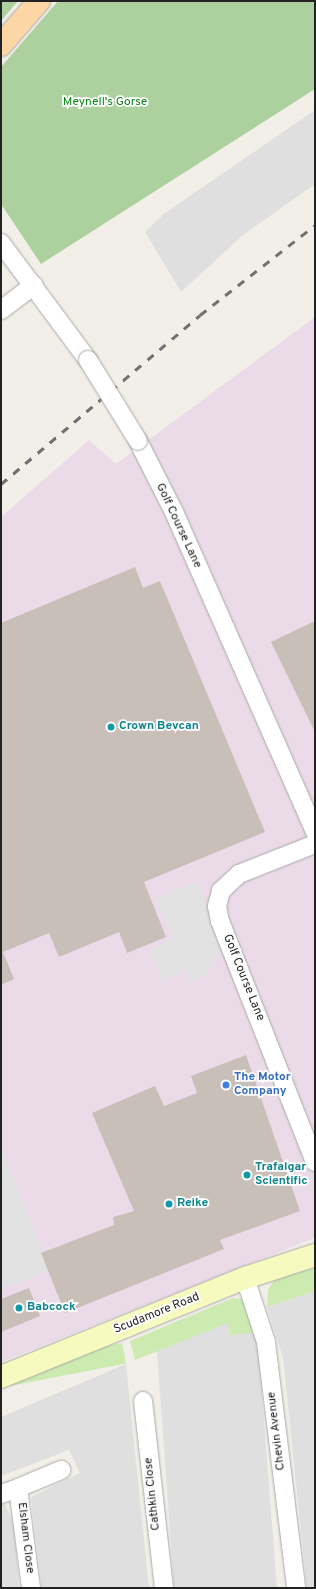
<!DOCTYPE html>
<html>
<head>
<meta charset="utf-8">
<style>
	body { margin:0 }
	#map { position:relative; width:316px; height:1589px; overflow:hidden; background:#f2efe9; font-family:Overpass,sans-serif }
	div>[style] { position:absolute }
	.residential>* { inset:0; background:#e0dfdf }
	.industrial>* { inset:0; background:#ebdbe8 }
	.grass>* { inset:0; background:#cdebb0; transform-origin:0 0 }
	.forest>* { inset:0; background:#add19e }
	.parking>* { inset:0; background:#e2e2e2 }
	.building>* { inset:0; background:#c7bfb8 }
	.roads { filter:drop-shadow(0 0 1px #a9a9a9) drop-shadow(0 0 1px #a9a9a9) }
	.street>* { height:18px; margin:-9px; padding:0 9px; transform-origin:9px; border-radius:9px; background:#fff }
	.secondary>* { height:22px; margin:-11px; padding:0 11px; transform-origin:11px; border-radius:11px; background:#f7fabf }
	.primary>* { height:22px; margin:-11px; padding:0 11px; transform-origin:11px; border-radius:11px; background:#fcd6a4 }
	.rail>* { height:3px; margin-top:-1.5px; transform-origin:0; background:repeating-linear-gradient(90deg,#707070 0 8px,transparent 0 16px) }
	.bridges { filter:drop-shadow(0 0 1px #a9a9a9) drop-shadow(0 0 1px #a9a9a9) }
	.street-bridge>* { height:18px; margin:-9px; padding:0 9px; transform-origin:9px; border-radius:9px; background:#fff }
	.dots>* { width:11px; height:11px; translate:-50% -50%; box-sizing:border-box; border:2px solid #fff; border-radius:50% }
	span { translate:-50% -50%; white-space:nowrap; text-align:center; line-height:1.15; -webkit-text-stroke:3.5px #fff; paint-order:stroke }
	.park-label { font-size:12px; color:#0c8416 }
	.street-label { font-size:12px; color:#222 }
	.culture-label { font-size:12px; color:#0d838f; font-weight:700 }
	.left { translate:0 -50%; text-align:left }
	.shop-label { font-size:12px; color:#366cbe; font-weight:700 }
	.frame { position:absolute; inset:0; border:2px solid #222; pointer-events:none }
</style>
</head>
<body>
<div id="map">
	<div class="residential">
		<i style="clip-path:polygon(315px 110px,315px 184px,243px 235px,181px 292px,145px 232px,165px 213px)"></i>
		<i style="clip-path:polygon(315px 1291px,315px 1588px,307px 1588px,283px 1358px,267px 1307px)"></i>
		<i style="clip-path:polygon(229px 1322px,257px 1333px,277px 1588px,174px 1588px,157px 1351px)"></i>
		<i style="clip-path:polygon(126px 1364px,149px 1588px,42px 1588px,31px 1497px,80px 1473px,69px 1450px,1px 1476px,1px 1417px)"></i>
		<i style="clip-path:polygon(1px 1503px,4px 1503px,14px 1524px,19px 1588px,1px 1588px)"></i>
	</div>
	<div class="industrial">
		<i style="clip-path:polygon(315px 317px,315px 1238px,1px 1362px,1px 517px,89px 440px,116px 464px)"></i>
	</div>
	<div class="grass">
		<i style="clip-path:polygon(315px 1268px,315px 1291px,267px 1307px,268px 1290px,275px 1279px)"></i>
		<i style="clip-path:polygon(233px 1298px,245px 1299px,257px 1333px,230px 1335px,228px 1323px,135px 1360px,130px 1341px)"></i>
		<i style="left:122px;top:1343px;width:21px;height:132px;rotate:79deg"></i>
	</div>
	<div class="forest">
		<i style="clip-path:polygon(1px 1px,18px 1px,1px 21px)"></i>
		<i style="clip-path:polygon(58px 1px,315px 1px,315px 89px,41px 264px,1px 204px,1px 67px)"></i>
	</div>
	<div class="parking">
		<i style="clip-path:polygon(198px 882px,221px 942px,221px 952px,207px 974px,190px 982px,186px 971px,162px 982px,150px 949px,173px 938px,155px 898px)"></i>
		<i style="clip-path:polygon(1px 1148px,50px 1270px,1px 1289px)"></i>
	</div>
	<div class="building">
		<i style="clip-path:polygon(135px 567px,143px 588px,160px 581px,265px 832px,144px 882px,166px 937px,127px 953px,119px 932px,59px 957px,49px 933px,3px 952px,14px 979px,1px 985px,1px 623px)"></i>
		<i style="clip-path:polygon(315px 621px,315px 732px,271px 642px)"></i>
		<i style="clip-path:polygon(246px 1055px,300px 1211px,220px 1240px,224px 1249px,65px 1313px,41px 1253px,114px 1225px,113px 1217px,134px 1211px,92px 1113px,155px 1086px,164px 1106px,197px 1093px,191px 1076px)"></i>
		<i style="clip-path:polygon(29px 1288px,40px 1316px,1px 1332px,1px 1299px)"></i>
	</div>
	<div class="roads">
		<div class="street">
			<i style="left:1px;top:243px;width:146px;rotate:53.4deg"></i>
			<i style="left:1px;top:310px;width:41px;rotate:-37.1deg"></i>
			<i style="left:138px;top:441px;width:80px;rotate:63.1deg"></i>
			<i style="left:174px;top:512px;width:350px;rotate:66.2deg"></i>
			<i style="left:315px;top:844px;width:82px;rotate:158.5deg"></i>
			<i style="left:239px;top:874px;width:25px;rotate:137deg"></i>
			<i style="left:221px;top:891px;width:16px;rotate:105deg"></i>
			<i style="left:217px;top:906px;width:15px;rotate:79deg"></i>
			<i style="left:220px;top:921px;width:259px;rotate:68.5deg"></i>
			<i style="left:245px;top:1278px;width:67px;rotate:71.8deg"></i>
			<i style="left:266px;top:1342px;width:248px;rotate:83deg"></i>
			<i style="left:143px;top:1401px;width:188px;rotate:83.6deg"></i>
			<i style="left:1px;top:1494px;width:18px;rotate:-19deg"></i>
			<i style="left:31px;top:1588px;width:101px;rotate:-97.4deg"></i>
			<i style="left:18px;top:1488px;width:47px;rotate:-22.7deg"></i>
		</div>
		<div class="secondary">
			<i style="left:1px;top:1377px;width:263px;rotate:-22.1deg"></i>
			<i style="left:245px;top:1278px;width:74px;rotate:-18.2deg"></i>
		</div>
		<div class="primary">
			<i style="left:1px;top:45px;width:58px;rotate:-49.2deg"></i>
		</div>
	</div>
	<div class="rail">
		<i style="left:1px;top:484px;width:261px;rotate:-40.3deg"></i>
		<i style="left:200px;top:315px;width:146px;rotate:-38deg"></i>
	</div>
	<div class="bridges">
		<div class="street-bridge">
			<i style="left:88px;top:360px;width:95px;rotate:58.3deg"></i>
		</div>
	</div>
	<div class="dots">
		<i style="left:111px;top:727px;background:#0f9aa8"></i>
		<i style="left:226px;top:1085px;background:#3f7fe0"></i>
		<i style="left:247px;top:1175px;background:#0f9aa8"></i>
		<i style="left:169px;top:1204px;background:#0f9aa8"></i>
		<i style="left:19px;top:1308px;background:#0f9aa8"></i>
	</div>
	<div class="park-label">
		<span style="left:105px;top:103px">Meynell's Gorse</span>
	</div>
	<div class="street-label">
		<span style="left:178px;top:526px;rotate:65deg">Golf Course Lane</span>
		<span style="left:243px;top:978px;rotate:68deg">Golf Course Lane</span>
		<span style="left:157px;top:1314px;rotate:-22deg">Scudamore Road</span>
		<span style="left:277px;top:1431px;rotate:-97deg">Chevin Avenue</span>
		<span style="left:153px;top:1494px;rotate:-96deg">Cathkin Close</span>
		<span style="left:25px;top:1538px;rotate:83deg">Elsham Close</span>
	</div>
	<div class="culture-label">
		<span class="left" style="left:119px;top:727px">Crown Bevcan</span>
		<span class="left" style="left:255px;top:1175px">Trafalgar<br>Scientific</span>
		<span class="left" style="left:177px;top:1204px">Reike</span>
		<span class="left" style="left:27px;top:1308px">Babcock</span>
	</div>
	<div class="shop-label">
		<span class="left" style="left:234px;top:1085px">The Motor<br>Company</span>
	</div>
	<div class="frame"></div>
</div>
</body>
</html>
